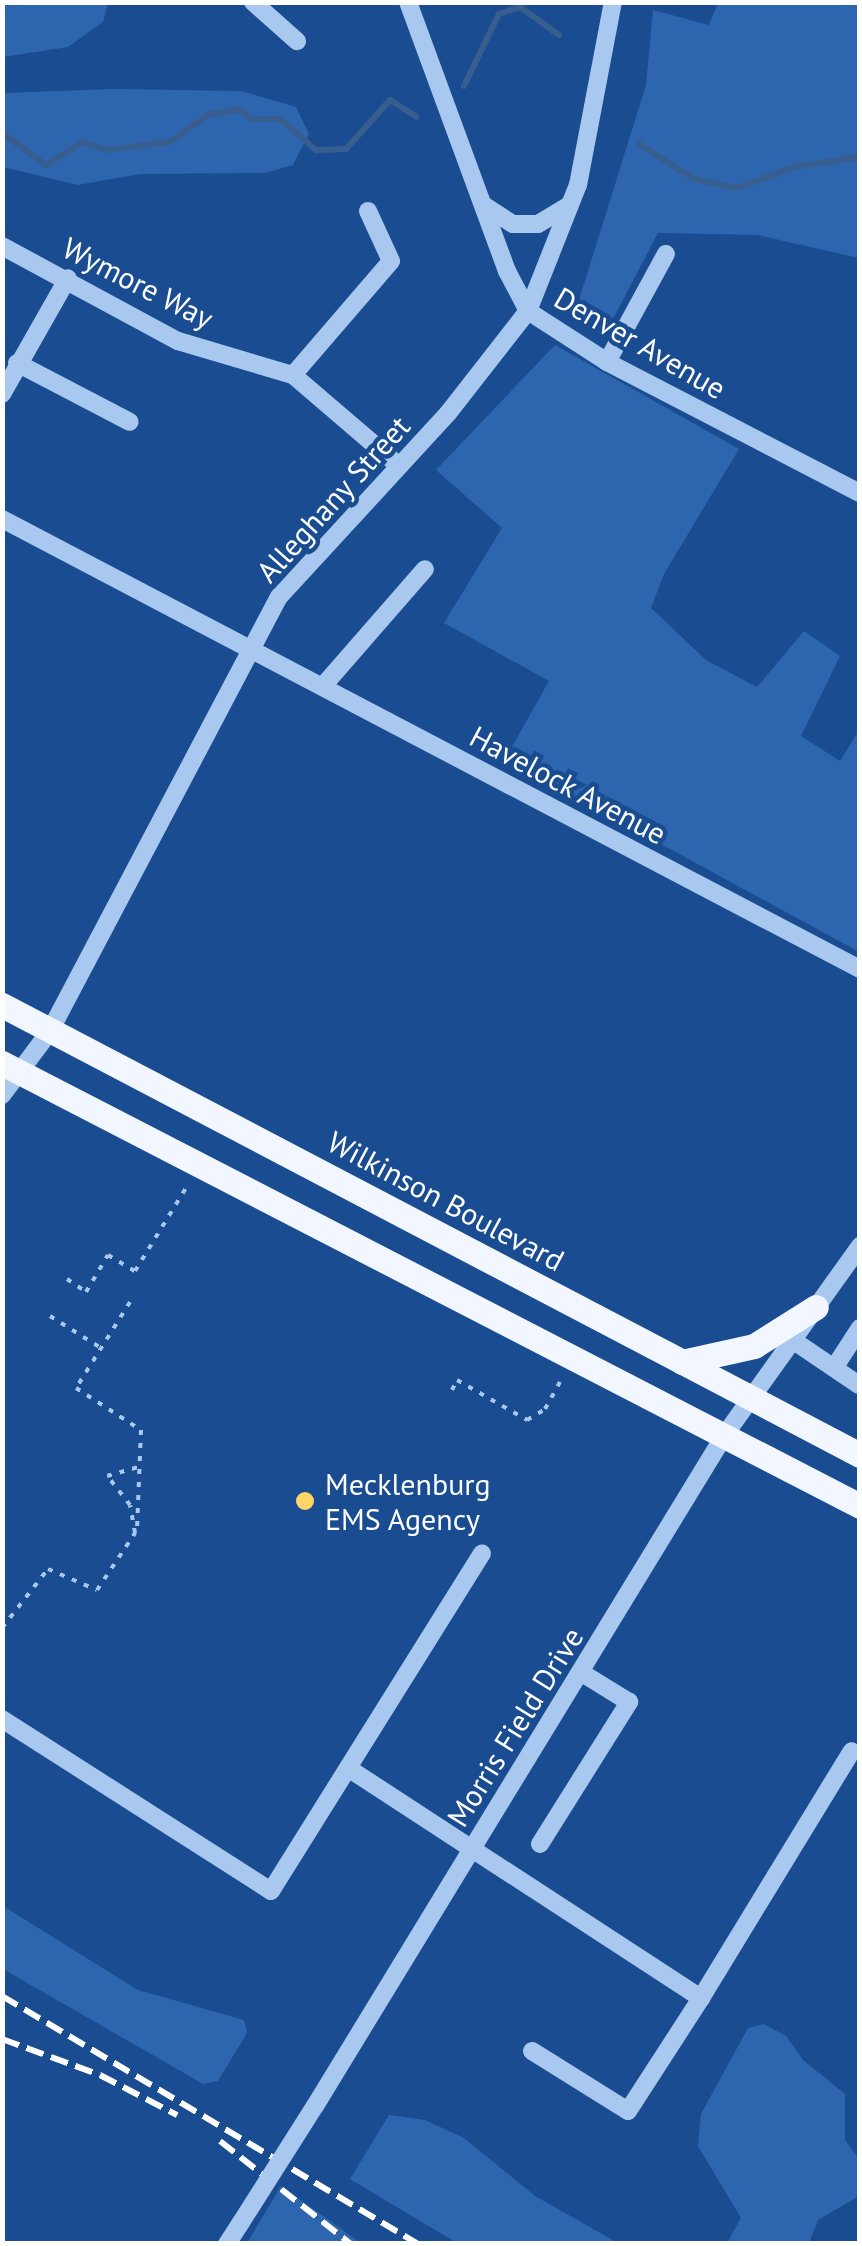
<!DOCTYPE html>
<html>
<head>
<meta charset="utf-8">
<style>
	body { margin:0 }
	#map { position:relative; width:862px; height:2246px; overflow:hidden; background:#1a4c91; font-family:"PT Sans",sans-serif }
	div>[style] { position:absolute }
	.green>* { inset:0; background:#2d66af }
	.stream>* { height:6px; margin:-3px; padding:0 3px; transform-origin:3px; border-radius:3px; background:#385d8f }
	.path>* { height:4px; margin-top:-2px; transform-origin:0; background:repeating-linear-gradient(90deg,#a9c8ef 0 5px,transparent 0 13px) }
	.minor>* { height:18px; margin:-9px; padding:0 9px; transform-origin:9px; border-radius:9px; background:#a9c8ef }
	.major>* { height:25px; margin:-12.5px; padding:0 12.5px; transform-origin:12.5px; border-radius:12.5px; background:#f1f6ff }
	.rail>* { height:6px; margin-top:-3px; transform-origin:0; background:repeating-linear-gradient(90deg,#fff 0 18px,transparent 0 26px) }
	.minor-bridge>* { height:18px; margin:-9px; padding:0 9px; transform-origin:9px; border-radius:9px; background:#a9c8ef }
	.dots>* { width:28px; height:28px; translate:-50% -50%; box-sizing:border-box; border:5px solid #1a4c91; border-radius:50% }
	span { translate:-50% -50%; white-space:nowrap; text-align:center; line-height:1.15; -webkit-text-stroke:9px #1a4c91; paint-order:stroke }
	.street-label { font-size:30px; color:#fff }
	.poi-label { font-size:30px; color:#fff }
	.left { translate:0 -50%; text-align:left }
	.frame { position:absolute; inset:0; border:5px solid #fff; pointer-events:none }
</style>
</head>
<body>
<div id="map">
	<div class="green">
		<i style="clip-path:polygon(3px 2px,108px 2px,108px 3px,103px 22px,68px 47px,3px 57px)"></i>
		<i style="clip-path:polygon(718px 3px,859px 3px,859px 258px,758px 235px,658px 233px,602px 340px,579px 300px,646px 85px,653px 10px,709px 25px)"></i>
		<i style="clip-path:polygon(114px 89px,241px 91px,296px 107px,309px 134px,293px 165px,265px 173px,140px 174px,78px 185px,3px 167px,3px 93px)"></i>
		<i style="clip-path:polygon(555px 345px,739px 449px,664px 574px,651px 608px,706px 660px,757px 687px,804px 631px,840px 656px,801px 736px,840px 761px,859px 730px,859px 952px,505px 759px,549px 681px,444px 623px,502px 528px,436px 470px)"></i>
		<i style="clip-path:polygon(3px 1906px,138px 1990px,244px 2020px,247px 2033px,218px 2081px,203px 2084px,3px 1969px)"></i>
		<i style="clip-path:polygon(764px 2024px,786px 2036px,803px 2060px,845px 2094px,845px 2140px,859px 2159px,859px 2196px,818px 2220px,809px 2243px,727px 2243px,741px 2218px,698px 2146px,701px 2114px,748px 2028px)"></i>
		<i style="clip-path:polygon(389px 2115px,425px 2120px,464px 2138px,535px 2196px,618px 2243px,457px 2243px,350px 2179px)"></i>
		<i style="clip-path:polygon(281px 2186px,361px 2243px,247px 2243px)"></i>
	</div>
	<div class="stream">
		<i style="left:464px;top:86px;width:80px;rotate:-64.1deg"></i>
		<i style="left:499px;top:14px;width:22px;rotate:-18deg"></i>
		<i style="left:520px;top:7px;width:48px;rotate:35.7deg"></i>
		<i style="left:2px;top:133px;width:54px;rotate:36deg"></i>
		<i style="left:46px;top:165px;width:44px;rotate:-31.9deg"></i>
		<i style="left:83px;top:142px;width:24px;rotate:19deg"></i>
		<i style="left:106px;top:150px;width:64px;rotate:-7.1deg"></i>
		<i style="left:170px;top:142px;width:47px;rotate:-35.4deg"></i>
		<i style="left:208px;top:115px;width:31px;rotate:-11deg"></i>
		<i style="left:238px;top:109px;width:17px;rotate:36deg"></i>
		<i style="left:252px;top:119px;width:28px"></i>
		<i style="left:280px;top:119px;width:48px;rotate:40.7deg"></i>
		<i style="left:316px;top:150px;width:30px;rotate:-2deg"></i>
		<i style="left:346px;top:149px;width:66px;rotate:-48.1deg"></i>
		<i style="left:390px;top:100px;width:31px;rotate:32deg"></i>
		<i style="left:639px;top:144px;width:65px;rotate:32.5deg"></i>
		<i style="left:694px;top:179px;width:44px;rotate:11.8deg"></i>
		<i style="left:737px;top:188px;width:62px;rotate:-19.9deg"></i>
		<i style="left:795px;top:167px;width:66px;rotate:-8.7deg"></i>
	</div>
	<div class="path">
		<i style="left:67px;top:1279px;width:23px;rotate:34deg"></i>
		<i style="left:86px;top:1292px;width:43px;rotate:-59.3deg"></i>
		<i style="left:108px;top:1255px;width:31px;rotate:31deg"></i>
		<i style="left:135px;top:1271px;width:103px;rotate:-58.5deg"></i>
		<i style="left:130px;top:1302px;width:102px;rotate:122.1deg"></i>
		<i style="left:76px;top:1388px;width:77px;rotate:32.9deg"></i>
		<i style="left:141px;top:1430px;width:100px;rotate:92.3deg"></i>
		<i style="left:50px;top:1316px;width:60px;rotate:32.1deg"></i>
		<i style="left:452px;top:1390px;width:11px;rotate:-63deg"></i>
		<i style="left:457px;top:1380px;width:81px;rotate:29.7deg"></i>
		<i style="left:527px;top:1420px;width:21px;rotate:-31deg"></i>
		<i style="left:545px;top:1409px;width:35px;rotate:-61deg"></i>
		<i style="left:2px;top:1628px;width:75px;rotate:-52.1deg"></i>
		<i style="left:48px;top:1569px;width:53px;rotate:23.2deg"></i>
		<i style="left:97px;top:1590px;width:69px;rotate:-56.3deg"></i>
		<i style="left:135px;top:1533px;width:28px;rotate:-100deg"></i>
		<i style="left:130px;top:1505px;width:37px;rotate:-128deg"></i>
		<i style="left:107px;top:1476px;width:35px;rotate:-16deg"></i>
	</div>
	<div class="minor">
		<i style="left:253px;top:2px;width:59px;rotate:41.6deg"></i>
		<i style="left:408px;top:2px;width:287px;rotate:69.8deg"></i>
		<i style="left:507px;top:271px;width:45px;rotate:62.3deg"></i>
		<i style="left:528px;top:311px;width:94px;rotate:32.8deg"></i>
		<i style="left:607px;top:362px;width:285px;rotate:27.4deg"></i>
		<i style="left:485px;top:206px;width:33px;rotate:33deg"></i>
		<i style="left:513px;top:224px;width:25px"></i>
		<i style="left:538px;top:224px;width:35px;rotate:-31deg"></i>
		<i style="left:2px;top:246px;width:200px;rotate:28.4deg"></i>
		<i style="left:178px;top:341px;width:120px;rotate:16.5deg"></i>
		<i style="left:293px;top:375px;width:137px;rotate:40.6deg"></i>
		<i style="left:607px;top:362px;width:123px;rotate:-61.4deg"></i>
		<i style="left:17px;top:363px;width:127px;rotate:27.6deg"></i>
		<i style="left:293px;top:375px;width:150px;rotate:-49.3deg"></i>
		<i style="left:391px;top:261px;width:55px;rotate:-114.7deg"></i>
		<i style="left:2px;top:394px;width:133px;rotate:-60.4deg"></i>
		<i style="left:2px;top:519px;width:969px;rotate:27.68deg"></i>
		<i style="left:323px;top:686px;width:155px;rotate:-48.9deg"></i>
		<i style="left:2px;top:1095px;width:80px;rotate:-53.1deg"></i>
		<i style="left:50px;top:1031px;width:491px;rotate:-62.2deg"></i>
		<i style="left:279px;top:597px;width:251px;rotate:-47.4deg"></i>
		<i style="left:449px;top:412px;width:128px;rotate:-52deg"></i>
		<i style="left:528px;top:311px;width:136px;rotate:-68.4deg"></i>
		<i style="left:578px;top:185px;width:186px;rotate:-79.2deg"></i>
		<i style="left:794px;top:1341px;width:78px;rotate:34.1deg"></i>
		<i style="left:834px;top:1368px;width:48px;rotate:-57deg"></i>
		<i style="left:2px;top:1719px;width:319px;rotate:32.6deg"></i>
		<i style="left:271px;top:1891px;width:398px;rotate:-58deg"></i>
		<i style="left:351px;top:1770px;width:418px;rotate:33.1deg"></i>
		<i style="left:701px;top:1998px;width:289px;rotate:-58.6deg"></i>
		<i style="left:540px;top:1844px;width:168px;rotate:-57.9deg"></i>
		<i style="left:629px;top:1702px;width:55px;rotate:-148.3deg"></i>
		<i style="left:532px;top:2051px;width:113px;rotate:32deg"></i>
		<i style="left:628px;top:2111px;width:135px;rotate:-57.1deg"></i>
		<i style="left:315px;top:2106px;width:785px;rotate:-58.6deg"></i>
		<i style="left:724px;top:1436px;width:234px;rotate:-54.4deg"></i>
		<i style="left:227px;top:2244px;width:24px;rotate:-57deg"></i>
	</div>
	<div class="major">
		<i style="left:2px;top:1005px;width:969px;rotate:27.68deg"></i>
		<i style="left:2px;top:1063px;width:966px;rotate:27.31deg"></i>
		<i style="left:682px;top:1362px;width:74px;rotate:-12.5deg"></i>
		<i style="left:754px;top:1346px;width:73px;rotate:-32.2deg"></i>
	</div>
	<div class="rail">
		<i style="left:2px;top:1996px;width:484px;rotate:30.8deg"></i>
		<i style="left:2px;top:2039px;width:104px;rotate:20.2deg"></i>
		<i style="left:100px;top:2075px;width:87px;rotate:27.5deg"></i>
		<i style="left:220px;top:2141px;width:167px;rotate:38.2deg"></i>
	</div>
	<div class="minor-bridge">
		<i style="left:240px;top:2224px;width:140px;rotate:-57.6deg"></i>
	</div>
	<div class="dots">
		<i style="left:305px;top:1501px;background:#ffd567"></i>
	</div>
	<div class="street-label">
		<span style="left:138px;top:283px;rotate:27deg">Wymore Way</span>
		<span style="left:640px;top:343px;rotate:30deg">Denver Avenue</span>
		<span style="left:333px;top:499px;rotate:-48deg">Alleghany Street</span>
		<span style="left:568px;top:785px;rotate:28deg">Havelock Avenue</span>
		<span style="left:446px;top:1201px;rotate:28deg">Wilkinson Boulevard</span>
		<span style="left:515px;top:1727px;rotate:-58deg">Morris Field Drive</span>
	</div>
	<div class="poi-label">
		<span class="left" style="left:325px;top:1501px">Mecklenburg<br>EMS Agency</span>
	</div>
	<div class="frame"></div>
</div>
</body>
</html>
